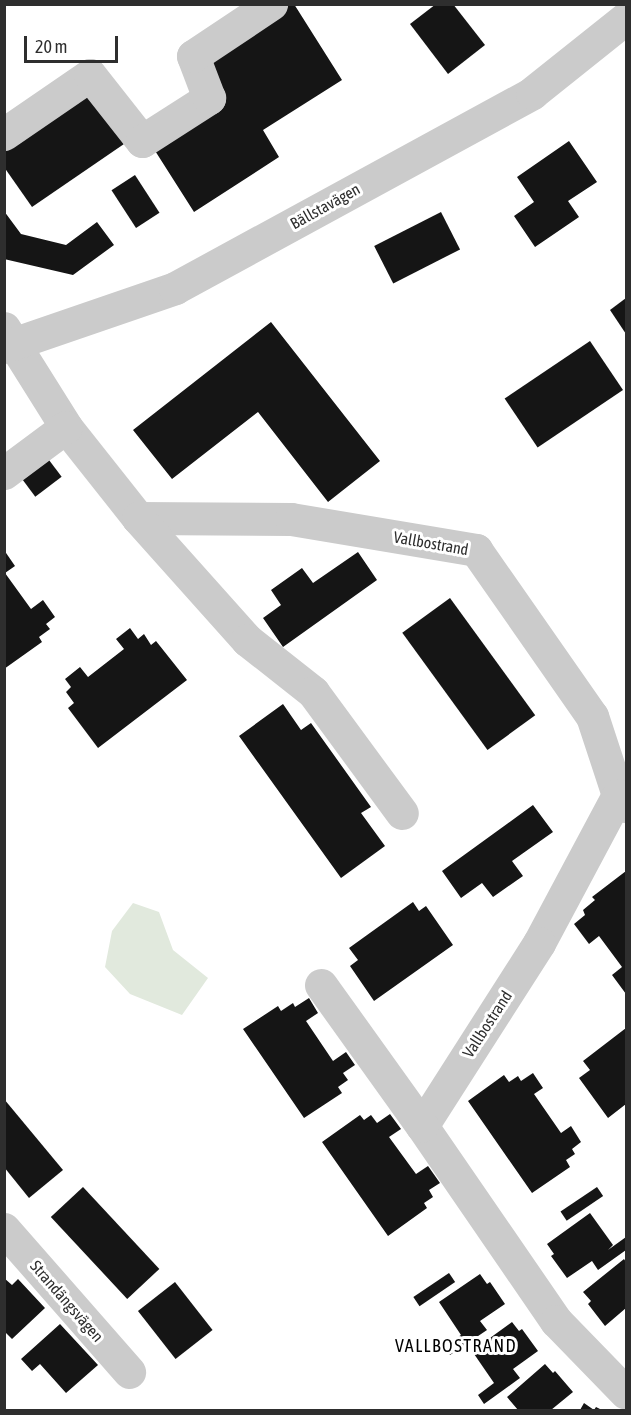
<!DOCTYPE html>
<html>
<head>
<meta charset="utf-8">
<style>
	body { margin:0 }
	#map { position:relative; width:631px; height:1415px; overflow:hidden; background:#fff; font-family:"Asap Condensed",sans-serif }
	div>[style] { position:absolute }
	.green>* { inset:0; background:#e1e9dd }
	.building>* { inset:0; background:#151515; transform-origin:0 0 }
	.minor>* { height:33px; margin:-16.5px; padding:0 16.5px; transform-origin:16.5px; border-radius:16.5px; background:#cbcbcb }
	span { translate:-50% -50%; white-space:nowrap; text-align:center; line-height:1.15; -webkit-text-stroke:6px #fff; paint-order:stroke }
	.street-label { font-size:16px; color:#2e2e2e }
	.neighbourhood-label { font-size:18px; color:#000; letter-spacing:1.5px }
	.frame { position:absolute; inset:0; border:6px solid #2e2e2e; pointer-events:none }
	.scale { position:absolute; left:24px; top:36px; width:94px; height:27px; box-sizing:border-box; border:3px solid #2e2e2e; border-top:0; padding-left:8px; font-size:18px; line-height:21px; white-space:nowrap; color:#2e2e2e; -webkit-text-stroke:4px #fff; paint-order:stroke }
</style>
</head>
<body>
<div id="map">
	<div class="green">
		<i style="clip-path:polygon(133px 903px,159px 912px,173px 950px,208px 978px,182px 1015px,130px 994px,105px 967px,112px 931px)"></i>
	</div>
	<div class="building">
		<i style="clip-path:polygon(288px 4px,294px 4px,342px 80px,263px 130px,279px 157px,194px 212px,152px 146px,223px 101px,198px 61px)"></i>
		<i style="clip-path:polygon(436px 4px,453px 4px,485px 45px,448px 74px,410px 24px)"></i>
		<i style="clip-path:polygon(86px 89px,124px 144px,32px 207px,4px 167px,4px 145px)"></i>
		<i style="clip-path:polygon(569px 141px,597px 182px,568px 201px,579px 217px,535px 247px,514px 216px,534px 202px,517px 177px)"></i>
		<i style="left:135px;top:175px;width:45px;height:28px;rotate:57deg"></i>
		<i style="clip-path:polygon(4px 211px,21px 234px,66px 245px,97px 222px,114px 245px,73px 275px,4px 259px)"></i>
		<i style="left:441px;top:212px;width:42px;height:75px;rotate:63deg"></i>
		<i style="clip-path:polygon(626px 298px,626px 334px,610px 310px)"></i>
		<i style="clip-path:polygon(271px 322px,380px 461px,328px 502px,258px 412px,172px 479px,133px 430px)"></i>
		<i style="left:590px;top:341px;width:59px;height:103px;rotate:56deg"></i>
		<i style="left:49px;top:460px;width:21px;height:33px;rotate:53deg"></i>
		<i style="clip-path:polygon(4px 550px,15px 566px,5px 573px,31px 609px,43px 600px,55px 617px,46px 624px,50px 629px,39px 637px,42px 642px,4px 669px)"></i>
		<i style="clip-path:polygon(358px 552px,377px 580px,283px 647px,263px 618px,281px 605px,271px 590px,302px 568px,313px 583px)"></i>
		<i style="left:450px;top:598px;width:145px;height:59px;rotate:54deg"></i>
		<i style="clip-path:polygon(130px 628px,138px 639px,144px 634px,151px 645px,156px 641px,187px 680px,98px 748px,68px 708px,74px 703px,66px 692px,71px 687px,65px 679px,80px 667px,88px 677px,124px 649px,116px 639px)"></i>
		<i style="clip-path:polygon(283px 704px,301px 730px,311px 723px,371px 807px,361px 813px,385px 846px,341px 878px,239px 736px)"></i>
		<i style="clip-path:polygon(533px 805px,553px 832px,512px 861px,523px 876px,493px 897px,482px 883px,461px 898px,442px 871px)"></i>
		<i style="clip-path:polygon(626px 871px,626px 994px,612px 975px,622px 967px,599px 936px,589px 944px,574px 924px,585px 915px,583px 910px,595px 900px,592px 897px)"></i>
		<i style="clip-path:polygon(413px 902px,419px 911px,426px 906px,453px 945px,374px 1001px,350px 966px,358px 960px,349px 948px)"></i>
		<i style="clip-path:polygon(309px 998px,318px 1013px,306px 1021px,333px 1061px,346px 1052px,355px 1065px,343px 1073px,348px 1080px,338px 1087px,342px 1093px,304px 1118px,243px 1029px,278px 1006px,281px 1011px,293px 1003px,295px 1007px)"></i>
		<i style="clip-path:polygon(626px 1028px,626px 1104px,608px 1118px,579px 1078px,590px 1070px,583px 1061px)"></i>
		<i style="clip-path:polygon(533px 1073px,543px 1088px,534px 1094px,561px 1133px,571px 1126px,581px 1142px,572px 1149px,575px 1154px,566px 1160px,570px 1167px,532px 1193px,468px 1101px,504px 1075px,509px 1082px,518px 1076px,521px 1081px)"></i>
		<i style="clip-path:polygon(4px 1099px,63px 1170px,29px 1198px,4px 1167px)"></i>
		<i style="clip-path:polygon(390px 1114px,401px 1129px,389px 1137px,416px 1174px,428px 1166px,440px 1183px,429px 1190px,433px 1197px,424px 1203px,427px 1208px,388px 1236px,322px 1142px,360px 1115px,364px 1120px,371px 1115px,377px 1123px)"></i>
		<i style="left:83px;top:1187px;width:112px;height:44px;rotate:47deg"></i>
		<i style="left:597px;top:1187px;width:11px;height:44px;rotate:56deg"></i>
		<i style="clip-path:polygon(590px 1213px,613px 1245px,608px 1250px,626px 1237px,626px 1250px,598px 1270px,592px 1261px,567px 1278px,551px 1256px,554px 1254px,547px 1244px)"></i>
		<i style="clip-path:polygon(624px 1259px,626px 1262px,626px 1308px,605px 1326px,588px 1304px,591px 1301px,583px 1292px)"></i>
		<i style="left:449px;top:1273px;width:11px;height:43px;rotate:56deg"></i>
		<i style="clip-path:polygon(480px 1274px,487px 1284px,490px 1282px,505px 1304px,480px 1321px,487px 1330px,450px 1355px,444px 1346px,461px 1335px,439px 1302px)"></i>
		<i style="clip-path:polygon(4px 1278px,12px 1285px,18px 1279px,45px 1308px,12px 1339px,4px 1331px)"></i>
		<i style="left:175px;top:1282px;width:61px;height:47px;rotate:52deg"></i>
		<i style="clip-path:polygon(512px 1322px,519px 1331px,522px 1329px,538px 1351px,513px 1369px,520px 1378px,484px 1404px,478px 1395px,494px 1383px,472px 1351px)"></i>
		<i style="clip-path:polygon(60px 1324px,98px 1365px,66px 1393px,40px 1364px,32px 1371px,21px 1359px)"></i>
		<i style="clip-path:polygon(545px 1364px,553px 1373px,555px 1371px,573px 1392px,551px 1410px,518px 1410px,507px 1397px)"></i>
		<i style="clip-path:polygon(584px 1403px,594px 1410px,596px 1407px,602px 1410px,580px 1410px)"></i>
	</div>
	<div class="minor">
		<i style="left:4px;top:134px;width:104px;rotate:-34.5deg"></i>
		<i style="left:90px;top:75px;width:84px;rotate:51.8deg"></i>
		<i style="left:142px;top:141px;width:80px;rotate:-32.7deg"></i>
		<i style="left:209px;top:98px;width:45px;rotate:-110.9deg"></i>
		<i style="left:193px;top:56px;width:94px;rotate:-33.7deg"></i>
		<i style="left:4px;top:328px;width:117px;rotate:57.9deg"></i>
		<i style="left:66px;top:427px;width:116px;rotate:51.6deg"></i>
		<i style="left:138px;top:518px;width:153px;rotate:0.4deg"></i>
		<i style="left:291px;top:519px;width:188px;rotate:9.5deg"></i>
		<i style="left:476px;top:550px;width:203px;rotate:55.1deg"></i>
		<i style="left:592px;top:716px;width:83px;rotate:71.8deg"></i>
		<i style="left:618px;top:795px;width:14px;rotate:54deg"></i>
		<i style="left:4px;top:347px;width:181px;rotate:-19deg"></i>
		<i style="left:175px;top:288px;width:407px;rotate:-28.6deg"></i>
		<i style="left:532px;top:93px;width:120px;rotate:-38.6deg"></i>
		<i style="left:4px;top:473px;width:77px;rotate:-36.6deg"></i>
		<i style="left:138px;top:518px;width:164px;rotate:48.2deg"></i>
		<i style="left:247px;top:640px;width:84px;rotate:38.2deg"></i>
		<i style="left:313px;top:692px;width:150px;rotate:53.7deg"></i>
		<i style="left:618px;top:795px;width:168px;rotate:118.1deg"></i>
		<i style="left:539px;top:943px;width:217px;rotate:122.6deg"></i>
		<i style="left:422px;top:1126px;width:237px;rotate:55.5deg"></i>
		<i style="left:556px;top:1321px;width:100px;rotate:45.8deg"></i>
		<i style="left:321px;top:985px;width:173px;rotate:54.4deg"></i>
		<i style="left:4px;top:1229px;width:190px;rotate:48.8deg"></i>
	</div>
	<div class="street-label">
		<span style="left:325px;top:206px;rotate:-29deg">Bällstavägen</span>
		<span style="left:431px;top:543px;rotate:10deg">Vallbostrand</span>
		<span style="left:487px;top:1024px;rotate:-57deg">Vallbostrand</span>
		<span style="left:67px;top:1301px;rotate:49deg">Strandängsvägen</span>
	</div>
	<div class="neighbourhood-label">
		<span style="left:456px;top:1346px">VALLBOSTRAND</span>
	</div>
	<div class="frame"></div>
	<div class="scale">20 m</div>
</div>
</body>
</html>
